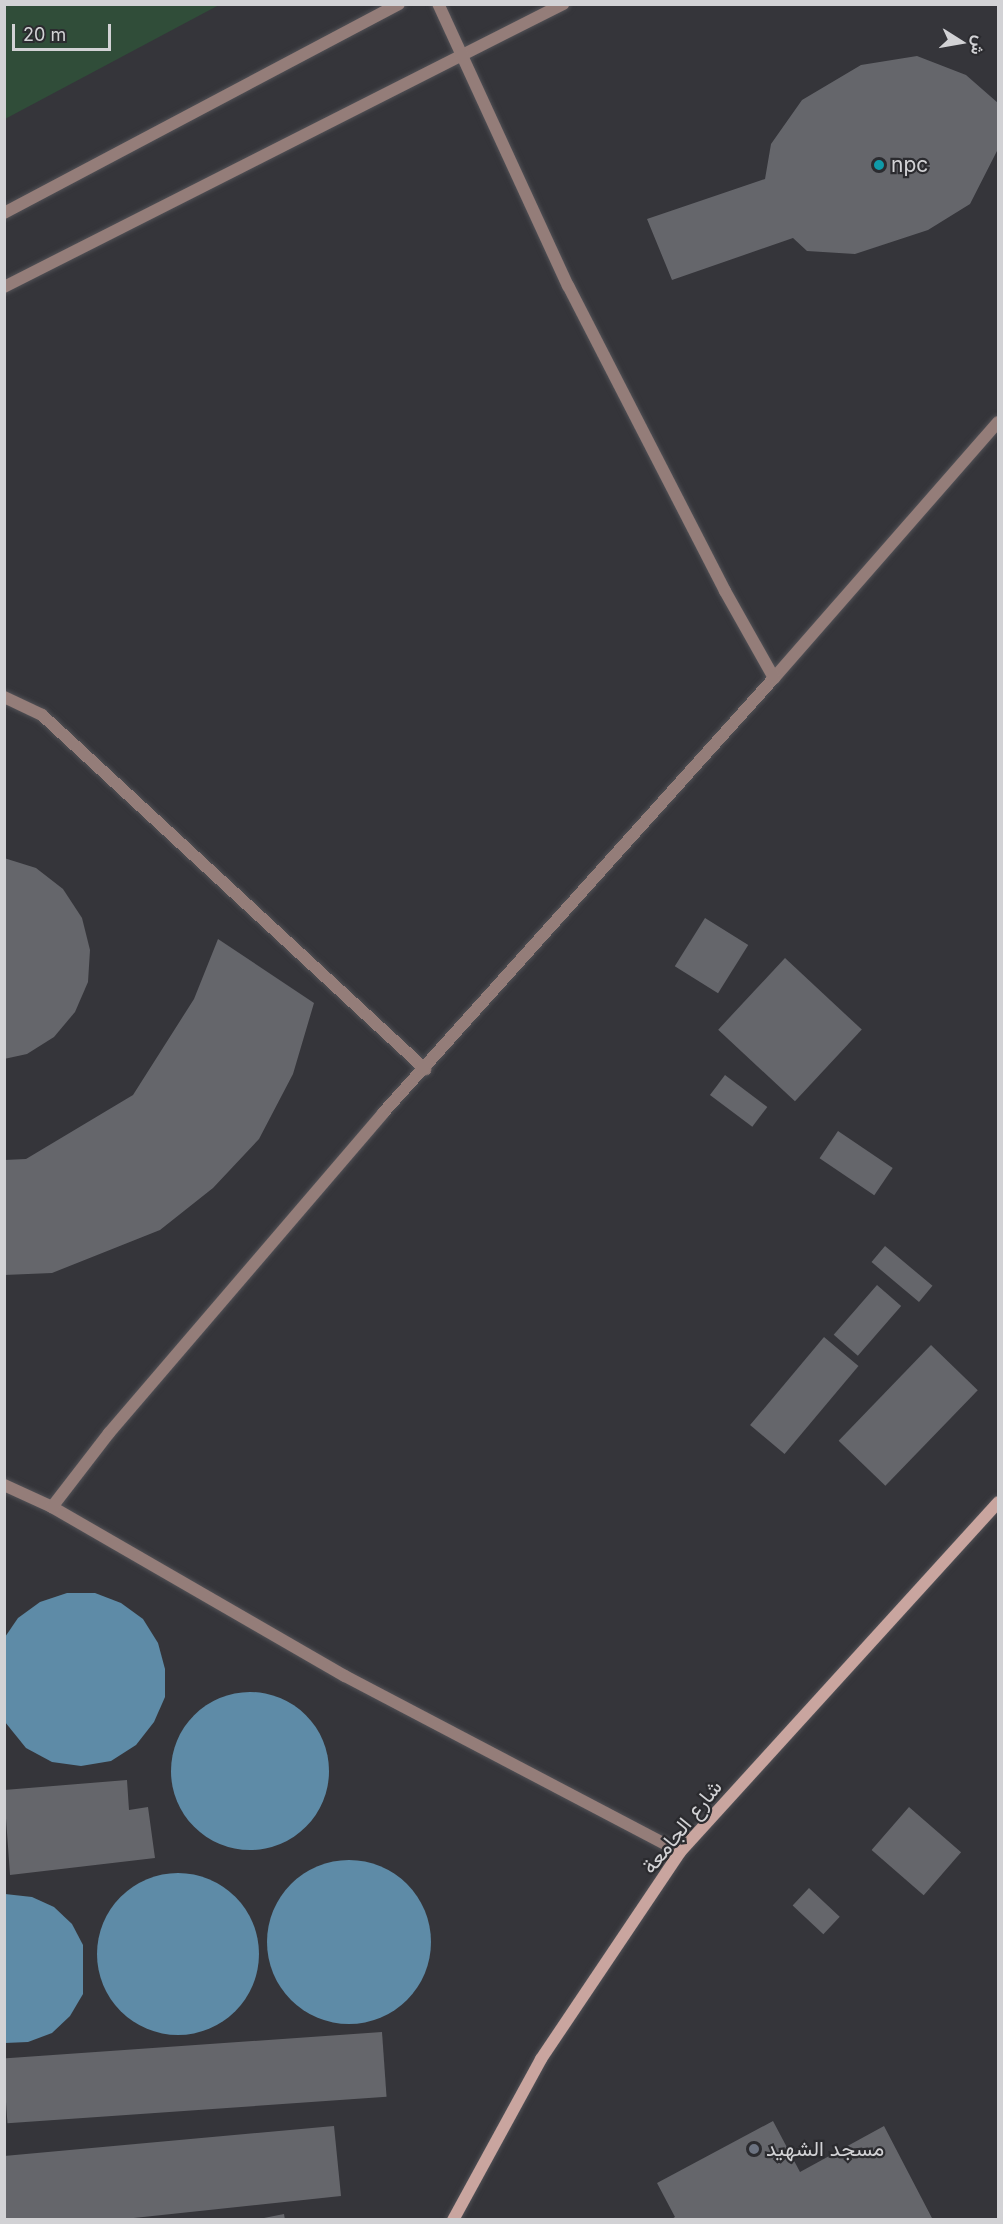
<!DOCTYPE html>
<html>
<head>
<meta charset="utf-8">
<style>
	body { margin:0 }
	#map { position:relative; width:1003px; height:2224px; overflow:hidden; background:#35353a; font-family:Inter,Vazirmatn,sans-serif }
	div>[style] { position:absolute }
	.green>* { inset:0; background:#304d39 }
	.water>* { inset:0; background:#5e8ba7 }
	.round { border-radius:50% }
	.building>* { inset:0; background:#65666b; transform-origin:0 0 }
	.roads { filter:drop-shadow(0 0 2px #515156) drop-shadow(0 0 2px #515156) }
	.lane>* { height:12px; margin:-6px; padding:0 6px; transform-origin:6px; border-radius:6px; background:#947d79 }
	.street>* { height:12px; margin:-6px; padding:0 6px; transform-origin:6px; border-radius:6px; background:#947d79 }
	.secondary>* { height:12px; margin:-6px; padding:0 6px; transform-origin:6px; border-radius:6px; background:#c9a59f }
	.dots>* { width:16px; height:16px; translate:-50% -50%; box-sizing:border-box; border:3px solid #2b2b2f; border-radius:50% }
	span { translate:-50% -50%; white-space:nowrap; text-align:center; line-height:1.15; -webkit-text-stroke:4.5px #2b2b2f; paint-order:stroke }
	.poi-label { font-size:21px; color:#d2d2d5 }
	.left { translate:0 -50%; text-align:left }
	.street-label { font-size:21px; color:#d2d2d5 }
	.frame { position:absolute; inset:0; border:6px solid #d2d2d5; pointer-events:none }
	.north { position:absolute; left:931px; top:12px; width:60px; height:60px; -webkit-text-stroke:4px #2b2b2f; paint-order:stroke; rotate:101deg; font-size:16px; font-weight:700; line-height:24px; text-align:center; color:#d2d2d5 }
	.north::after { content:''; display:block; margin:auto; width:21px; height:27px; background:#d2d2d5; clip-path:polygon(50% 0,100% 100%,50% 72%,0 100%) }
	.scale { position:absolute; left:12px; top:24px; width:99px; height:27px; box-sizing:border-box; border:3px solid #d2d2d5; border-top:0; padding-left:8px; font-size:18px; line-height:21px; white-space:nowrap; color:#d2d2d5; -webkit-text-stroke:4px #2b2b2f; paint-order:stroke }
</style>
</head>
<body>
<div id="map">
	<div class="green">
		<i style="clip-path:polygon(5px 4px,219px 4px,219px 5px,5px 119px)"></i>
	</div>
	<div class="water">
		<i style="clip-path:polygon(67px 1593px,95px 1593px,121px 1603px,143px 1619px,158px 1643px,165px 1669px,165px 1697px,154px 1722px,136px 1745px,111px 1761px,81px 1766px,52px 1762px,26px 1748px,5px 1722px,5px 1637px,18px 1618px,40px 1602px)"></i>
		<i class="round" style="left:171px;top:1692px;width:158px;height:158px"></i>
		<i class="round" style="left:267px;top:1860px;width:164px;height:164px"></i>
		<i class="round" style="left:97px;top:1873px;width:162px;height:162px"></i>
		<i style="clip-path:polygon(5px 1894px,32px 1897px,54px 1907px,72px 1924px,83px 1945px,83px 1994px,70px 2016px,52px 2033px,28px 2042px,5px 2043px)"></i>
	</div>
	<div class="building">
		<i style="clip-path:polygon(917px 56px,966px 75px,998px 103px,997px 151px,970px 204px,928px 230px,855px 254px,807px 251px,793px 238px,672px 280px,647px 219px,765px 179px,771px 144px,802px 100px,861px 65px)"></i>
		<i style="clip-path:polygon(4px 858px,36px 868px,63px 889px,82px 918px,90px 950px,88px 982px,75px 1012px,54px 1037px,27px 1054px,4px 1059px)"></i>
		<i style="left:705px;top:918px;width:51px;height:57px;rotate:32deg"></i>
		<i style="clip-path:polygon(218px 939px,314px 1003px,293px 1074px,259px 1139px,213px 1188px,160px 1230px,52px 1273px,4px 1275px,4px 1160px,26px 1159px,133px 1095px,194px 999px)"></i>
		<i style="left:785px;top:958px;width:105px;height:98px;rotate:43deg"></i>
		<i style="left:725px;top:1075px;width:53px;height:25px;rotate:37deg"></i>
		<i style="left:838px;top:1131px;width:66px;height:33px;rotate:34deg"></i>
		<i style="left:885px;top:1246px;width:62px;height:21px;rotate:40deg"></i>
		<i style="left:877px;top:1285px;width:32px;height:66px;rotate:41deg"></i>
		<i style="left:824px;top:1337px;width:45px;height:115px;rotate:40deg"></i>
		<i style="left:931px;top:1345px;width:65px;height:133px;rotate:44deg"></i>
		<i style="clip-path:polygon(127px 1780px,129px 1810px,148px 1807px,155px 1858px,10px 1875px,4px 1790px)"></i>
		<i style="left:909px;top:1807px;width:69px;height:57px;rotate:41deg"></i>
		<i style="left:809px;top:1888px;width:42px;height:24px;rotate:43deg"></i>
		<i style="left:382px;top:2032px;width:65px;height:380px;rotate:86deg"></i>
		<i style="clip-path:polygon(773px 2121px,800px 2172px,884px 2126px,933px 2220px,670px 2220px,675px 2217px,657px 2183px)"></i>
		<i style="clip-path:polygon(334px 2126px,341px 2196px,115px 2220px,4px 2220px,4px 2156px)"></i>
		<i style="clip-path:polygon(284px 2214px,285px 2220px,265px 2220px,264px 2218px)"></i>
	</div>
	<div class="roads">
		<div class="lane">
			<i style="left:4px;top:697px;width:42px;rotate:25.3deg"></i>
			<i style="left:42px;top:715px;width:522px;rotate:42.75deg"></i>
		</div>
		<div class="street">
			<i style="left:4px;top:213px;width:447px;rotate:-27.9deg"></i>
			<i style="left:4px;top:287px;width:627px;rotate:-26.85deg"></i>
			<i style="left:774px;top:678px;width:340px;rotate:-48.8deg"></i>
			<i style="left:4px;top:1485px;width:53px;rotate:24.6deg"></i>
			<i style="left:52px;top:1507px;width:338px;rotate:30deg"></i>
			<i style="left:345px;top:1676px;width:378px;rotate:27.7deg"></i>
			<i style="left:52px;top:1507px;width:93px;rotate:-52.4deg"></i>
			<i style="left:109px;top:1433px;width:421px;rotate:-49.4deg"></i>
			<i style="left:383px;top:1113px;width:585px;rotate:-48.05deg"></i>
			<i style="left:774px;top:678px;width:100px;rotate:-119.4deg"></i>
			<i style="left:725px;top:591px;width:343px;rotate:-117.2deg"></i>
			<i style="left:568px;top:286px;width:311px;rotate:-114.7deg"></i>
		</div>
		<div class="secondary">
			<i style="left:453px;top:2220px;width:183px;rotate:-61.3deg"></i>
			<i style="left:541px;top:2059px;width:249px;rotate:-56.1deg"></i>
			<i style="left:680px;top:1852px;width:473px;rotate:-47.7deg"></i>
		</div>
	</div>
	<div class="dots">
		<i style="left:879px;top:165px;background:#0f9aa8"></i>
		<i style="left:754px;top:2149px;background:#6b7280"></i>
	</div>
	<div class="poi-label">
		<span class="left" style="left:891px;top:165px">npc</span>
		<span class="left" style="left:766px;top:2149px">مسجد الشهيد</span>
	</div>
	<div class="street-label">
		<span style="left:682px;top:1827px;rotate:-51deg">شارع الجامعة</span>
	</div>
	<div class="frame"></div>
	<div class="north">ش</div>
	<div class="scale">20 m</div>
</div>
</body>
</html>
